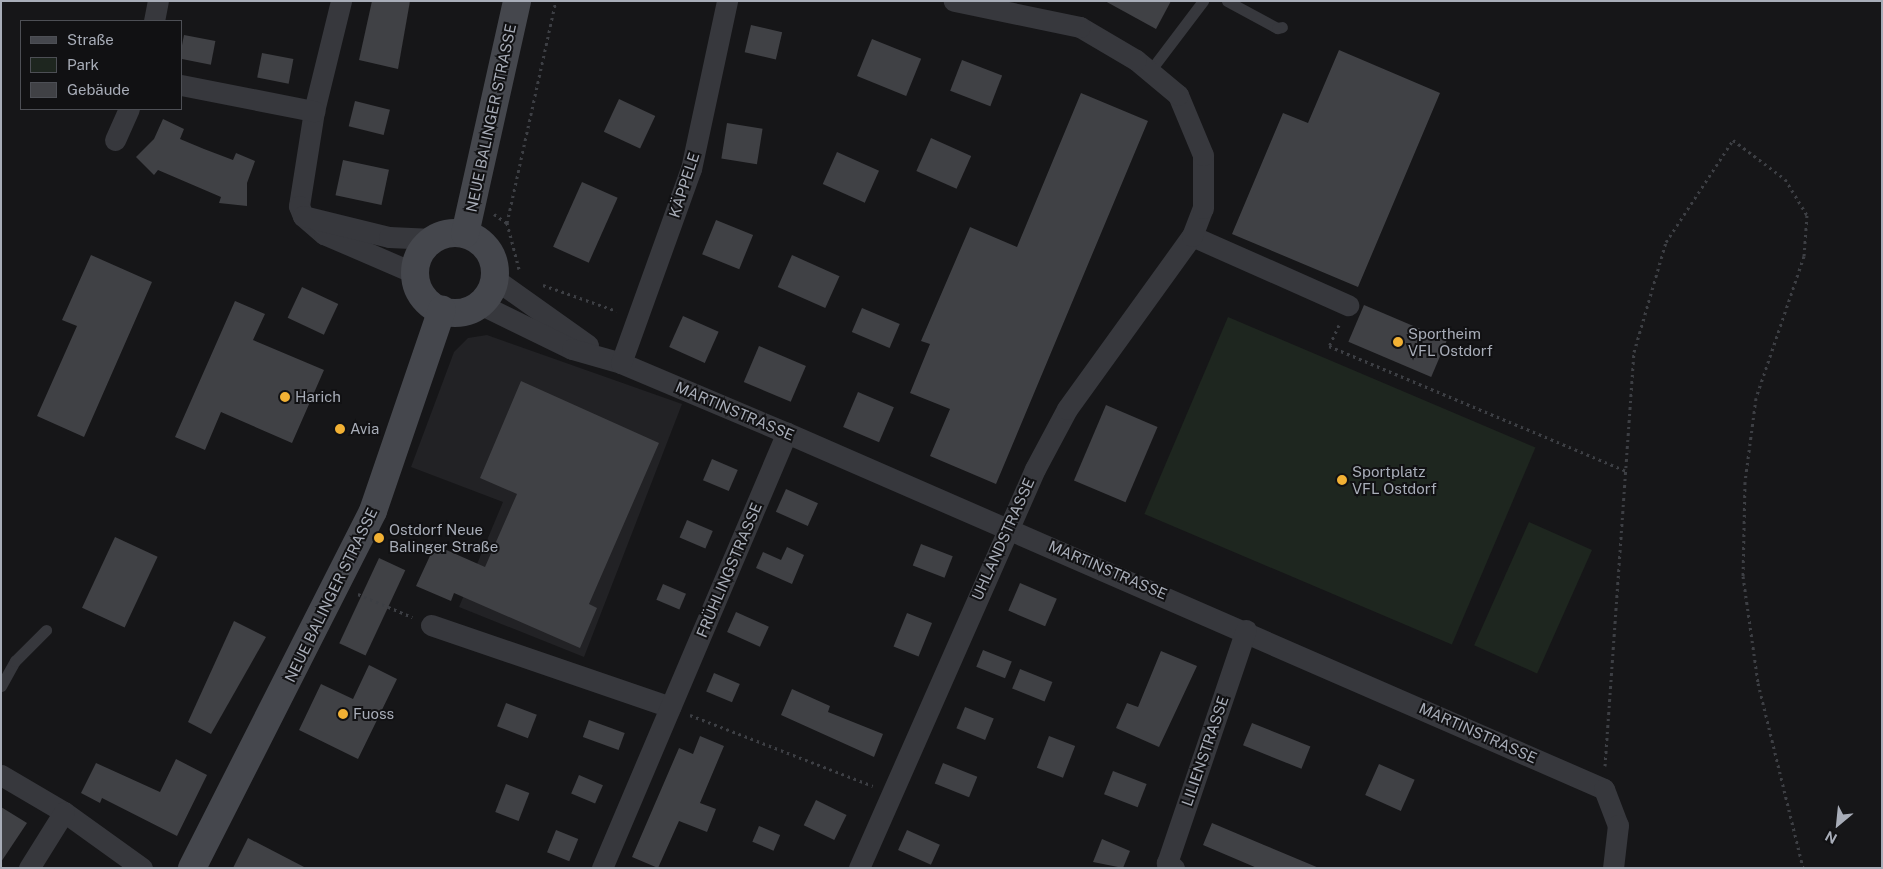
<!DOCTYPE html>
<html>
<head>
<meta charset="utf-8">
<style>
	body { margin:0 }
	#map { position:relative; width:1883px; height:869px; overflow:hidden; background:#161618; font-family:"Public Sans",sans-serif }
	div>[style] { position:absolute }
	.built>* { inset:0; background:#222225 }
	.green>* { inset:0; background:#1e261f; transform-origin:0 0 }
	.building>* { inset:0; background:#404145; transform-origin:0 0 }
	.path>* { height:3px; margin-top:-1.5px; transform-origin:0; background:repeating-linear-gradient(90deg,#3d3f44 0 2.5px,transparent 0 6.5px) }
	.service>* { height:11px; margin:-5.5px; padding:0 5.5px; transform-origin:5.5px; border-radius:5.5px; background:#37383d }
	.minor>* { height:21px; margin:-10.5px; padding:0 10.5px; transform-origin:10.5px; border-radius:10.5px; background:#37383d }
	.secondary>* { height:28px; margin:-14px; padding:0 14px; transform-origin:14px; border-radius:14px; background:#45474d }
	.secondary>.ring { margin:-14px; padding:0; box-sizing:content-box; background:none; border:28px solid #45474d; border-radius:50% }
	.dots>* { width:14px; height:14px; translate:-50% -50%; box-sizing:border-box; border:2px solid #111113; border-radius:50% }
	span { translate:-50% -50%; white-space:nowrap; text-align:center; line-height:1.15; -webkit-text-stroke:4px #111113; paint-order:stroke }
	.street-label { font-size:15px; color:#a8adb8 }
	.poi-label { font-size:15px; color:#a8adb8 }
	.left { translate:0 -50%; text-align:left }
	.frame { position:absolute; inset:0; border:2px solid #a8adb8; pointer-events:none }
	.legend { position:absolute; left:20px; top:20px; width:162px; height:90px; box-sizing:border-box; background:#111113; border:1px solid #4d4f55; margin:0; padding:6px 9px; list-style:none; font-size:15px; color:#a8adb8 }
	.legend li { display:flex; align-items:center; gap:10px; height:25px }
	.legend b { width:25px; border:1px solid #4d4f55 }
	.north { position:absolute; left:1813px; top:799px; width:50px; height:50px; -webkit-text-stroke:4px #111113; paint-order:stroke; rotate:208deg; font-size:14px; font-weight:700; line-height:20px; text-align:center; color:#a8adb8 }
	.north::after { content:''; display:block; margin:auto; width:18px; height:22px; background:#a8adb8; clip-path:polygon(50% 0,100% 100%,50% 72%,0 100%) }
</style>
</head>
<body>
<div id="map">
	<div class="built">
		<i style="clip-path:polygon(487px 335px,682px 404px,584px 657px,459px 607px,503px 502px,411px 467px,454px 352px,468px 338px)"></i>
	</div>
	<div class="green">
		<i style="left:1228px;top:317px;width:334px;height:214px;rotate:23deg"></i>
		<i style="left:1529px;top:522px;width:69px;height:135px;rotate:24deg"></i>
	</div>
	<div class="building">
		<i style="clip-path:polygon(372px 1px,410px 1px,398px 69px,359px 60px)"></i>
		<i style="clip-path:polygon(1105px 1px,1171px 1px,1156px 29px)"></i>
		<i style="left:751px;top:25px;width:32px;height:28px;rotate:13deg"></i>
		<i style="left:184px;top:35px;width:32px;height:24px;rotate:11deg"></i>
		<i style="left:872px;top:39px;width:53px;height:40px;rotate:22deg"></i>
		<i style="clip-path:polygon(1339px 50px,1440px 93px,1358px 287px,1232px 234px,1283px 113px,1308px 123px)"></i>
		<i style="left:262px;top:53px;width:32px;height:25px;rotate:11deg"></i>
		<i style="left:962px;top:60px;width:43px;height:33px;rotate:21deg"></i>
		<i style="clip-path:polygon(1081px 93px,1148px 121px,996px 484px,930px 456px,950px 409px,910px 393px,930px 344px,921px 341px,970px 227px,1017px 247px)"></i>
		<i style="left:619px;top:99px;width:40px;height:36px;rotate:25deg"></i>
		<i style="left:355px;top:101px;width:36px;height:26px;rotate:14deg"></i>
		<i style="clip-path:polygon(163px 119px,184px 129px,180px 139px,204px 149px,233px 160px,236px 153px,255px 161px,247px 183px,247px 206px,219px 203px,221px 197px,158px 170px,154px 175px,136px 157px,154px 139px)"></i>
		<i style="left:727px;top:123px;width:36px;height:36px;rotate:9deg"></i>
		<i style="left:931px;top:138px;width:44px;height:36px;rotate:24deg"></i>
		<i style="left:837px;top:152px;width:46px;height:35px;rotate:24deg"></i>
		<i style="left:343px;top:160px;width:47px;height:36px;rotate:12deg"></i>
		<i style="left:582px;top:182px;width:39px;height:71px;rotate:24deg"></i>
		<i style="left:716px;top:220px;width:40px;height:37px;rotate:22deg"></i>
		<i style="clip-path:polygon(91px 255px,152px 282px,84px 437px,37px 416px,77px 326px,62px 320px)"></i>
		<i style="left:792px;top:255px;width:52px;height:35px;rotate:24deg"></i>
		<i style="left:302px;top:287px;width:40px;height:34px;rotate:25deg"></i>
		<i style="clip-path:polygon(235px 301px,265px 314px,253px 340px,324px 370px,292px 443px,221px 412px,205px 450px,175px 437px)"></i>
		<i style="left:1364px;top:305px;width:90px;height:40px;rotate:23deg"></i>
		<i style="left:862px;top:308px;width:41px;height:26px;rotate:23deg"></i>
		<i style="left:683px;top:316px;width:39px;height:34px;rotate:24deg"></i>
		<i style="left:759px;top:346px;width:51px;height:39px;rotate:23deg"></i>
		<i style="clip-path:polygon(521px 381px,659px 443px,589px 604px,597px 608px,580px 648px,454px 593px,451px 601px,416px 586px,435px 545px,485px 567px,517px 494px,480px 478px)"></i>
		<i style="left:858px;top:392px;width:39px;height:38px;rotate:23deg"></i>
		<i style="left:1106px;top:405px;width:56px;height:82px;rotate:23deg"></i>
		<i style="left:712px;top:459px;width:28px;height:23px;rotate:23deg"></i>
		<i style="left:786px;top:489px;width:35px;height:25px;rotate:24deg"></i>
		<i style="left:687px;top:520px;width:28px;height:19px;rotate:23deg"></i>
		<i style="left:115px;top:537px;width:47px;height:78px;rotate:25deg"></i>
		<i style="left:921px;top:544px;width:34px;height:23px;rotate:21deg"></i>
		<i style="clip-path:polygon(787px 547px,804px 555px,792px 584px,756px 568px,763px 552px,781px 560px)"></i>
		<i style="left:379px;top:558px;width:29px;height:94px;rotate:25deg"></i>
		<i style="left:1020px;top:583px;width:40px;height:30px;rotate:23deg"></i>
		<i style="left:663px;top:584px;width:25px;height:17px;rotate:23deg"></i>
		<i style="left:736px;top:612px;width:36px;height:22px;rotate:24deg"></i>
		<i style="left:907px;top:613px;width:27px;height:36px;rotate:22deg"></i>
		<i style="clip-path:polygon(234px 621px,266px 637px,211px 734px,188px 722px)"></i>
		<i style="left:983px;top:650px;width:31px;height:18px;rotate:22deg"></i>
		<i style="clip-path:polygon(1161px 651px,1197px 666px,1159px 747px,1116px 728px,1127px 703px,1138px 707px)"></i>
		<i style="clip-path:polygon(369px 665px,397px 679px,358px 759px,299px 730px,321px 684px,353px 699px)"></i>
		<i style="left:1020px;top:669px;width:35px;height:21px;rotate:22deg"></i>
		<i style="left:714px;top:673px;width:28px;height:20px;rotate:23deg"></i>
		<i style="clip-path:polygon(792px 689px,830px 706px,828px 712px,883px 734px,874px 757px,781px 715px)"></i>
		<i style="left:506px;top:703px;width:33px;height:25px;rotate:21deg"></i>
		<i style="left:965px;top:707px;width:31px;height:23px;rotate:22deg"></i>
		<i style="left:589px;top:720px;width:38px;height:18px;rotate:20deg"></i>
		<i style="left:1252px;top:723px;width:63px;height:24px;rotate:22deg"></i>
		<i style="clip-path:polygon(700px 736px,724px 746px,700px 803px,716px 809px,707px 832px,679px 821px,658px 868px,632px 857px,679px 748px,693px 754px)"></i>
		<i style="left:1049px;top:736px;width:28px;height:34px;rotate:21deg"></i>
		<i style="clip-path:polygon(176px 759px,207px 775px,177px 836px,102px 798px,100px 803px,81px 793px,96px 763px,160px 792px)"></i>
		<i style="left:943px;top:763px;width:37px;height:22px;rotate:22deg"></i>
		<i style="left:1379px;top:764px;width:39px;height:34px;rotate:24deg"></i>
		<i style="left:1113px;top:771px;width:36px;height:25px;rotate:21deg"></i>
		<i style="left:579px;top:775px;width:26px;height:20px;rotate:23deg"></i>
		<i style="left:506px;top:784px;width:25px;height:30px;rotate:21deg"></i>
		<i style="left:816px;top:800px;width:34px;height:28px;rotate:26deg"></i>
		<i style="clip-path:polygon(1px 807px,27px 823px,1px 862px)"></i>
		<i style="clip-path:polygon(1212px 823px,1264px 845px,1319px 868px,1257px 868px,1203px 845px)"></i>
		<i style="left:759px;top:826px;width:23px;height:17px;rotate:23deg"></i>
		<i style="left:556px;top:830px;width:24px;height:24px;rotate:22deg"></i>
		<i style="left:907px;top:830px;width:36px;height:22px;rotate:24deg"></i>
		<i style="clip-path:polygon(248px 838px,306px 868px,233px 868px)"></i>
		<i style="clip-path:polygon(1102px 839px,1130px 851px,1123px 868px,1093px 862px)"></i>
	</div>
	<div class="path">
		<i style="left:494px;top:214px;width:16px;rotate:35deg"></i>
		<i style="left:519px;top:269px;width:48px;rotate:-104.6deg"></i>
		<i style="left:507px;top:223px;width:227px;rotate:-77.6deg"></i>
		<i style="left:543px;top:285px;width:78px;rotate:19.4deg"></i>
		<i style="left:1339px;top:325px;width:23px;rotate:115deg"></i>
		<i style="left:1329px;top:346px;width:322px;rotate:22.8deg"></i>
		<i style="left:358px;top:594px;width:59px;rotate:23.1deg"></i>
		<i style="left:690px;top:715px;width:196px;rotate:21.2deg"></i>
		<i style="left:1605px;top:766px;width:415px;rotate:-86deg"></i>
		<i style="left:1634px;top:352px;width:115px;rotate:-73.8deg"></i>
		<i style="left:1666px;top:242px;width:122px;rotate:-56.7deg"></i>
		<i style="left:1733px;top:140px;width:65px;rotate:36.9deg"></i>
		<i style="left:1785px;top:179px;width:42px;rotate:58.6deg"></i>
		<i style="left:1807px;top:215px;width:41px;rotate:94.2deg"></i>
		<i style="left:1804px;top:256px;width:150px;rotate:108.7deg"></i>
		<i style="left:1756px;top:398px;width:85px;rotate:97.5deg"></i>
		<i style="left:1745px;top:482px;width:94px;rotate:91.2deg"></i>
		<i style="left:1743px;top:576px;width:108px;rotate:82deg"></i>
		<i style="left:1758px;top:683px;width:190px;rotate:76.3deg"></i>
	</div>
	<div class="service">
		<i style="left:1227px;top:1px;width:57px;rotate:28.4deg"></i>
		<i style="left:1277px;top:28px;width:5px;rotate:-11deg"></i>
		<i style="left:1150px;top:71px;width:88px;rotate:-52.9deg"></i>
		<i style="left:1px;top:686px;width:29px;rotate:-61deg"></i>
		<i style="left:15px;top:661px;width:44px;rotate:-45deg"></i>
	</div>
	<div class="minor">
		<i style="left:341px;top:1px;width:113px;rotate:103.8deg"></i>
		<i style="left:314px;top:111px;width:96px;rotate:99deg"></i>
		<i style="left:299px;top:206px;width:11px;rotate:68deg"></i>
		<i style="left:303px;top:216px;width:28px;rotate:41deg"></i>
		<i style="left:324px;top:234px;width:98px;rotate:23.4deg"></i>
		<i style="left:154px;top:21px;width:20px;rotate:-79deg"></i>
		<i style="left:181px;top:85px;width:136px;rotate:11.1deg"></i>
		<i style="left:115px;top:140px;width:34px;rotate:-66deg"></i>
		<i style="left:303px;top:216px;width:89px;rotate:13.7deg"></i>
		<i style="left:389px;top:237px;width:44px;rotate:2.6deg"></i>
		<i style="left:1192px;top:236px;width:171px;rotate:23.9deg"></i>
		<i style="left:495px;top:279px;width:114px;rotate:35.4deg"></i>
		<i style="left:480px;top:304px;width:102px;rotate:26.1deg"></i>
		<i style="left:572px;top:349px;width:51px;rotate:15.9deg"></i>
		<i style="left:621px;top:363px;width:180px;rotate:22.9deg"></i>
		<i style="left:787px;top:433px;width:891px;rotate:23.54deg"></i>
		<i style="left:1604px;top:789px;width:39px;rotate:69deg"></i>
		<i style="left:1618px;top:825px;width:43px;rotate:96.6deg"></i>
		<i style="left:621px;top:363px;width:206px;rotate:-70.2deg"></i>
		<i style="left:691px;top:169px;width:172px;rotate:-77.9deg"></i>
		<i style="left:431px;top:625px;width:253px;rotate:18.9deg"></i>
		<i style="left:1px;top:775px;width:73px;rotate:30.4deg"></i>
		<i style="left:64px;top:812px;width:96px;rotate:35.7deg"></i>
		<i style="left:29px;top:868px;width:66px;rotate:-58deg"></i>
		<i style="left:602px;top:868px;width:473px;rotate:-67deg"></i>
		<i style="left:859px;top:868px;width:436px;rotate:-66.2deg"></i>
		<i style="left:1035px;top:469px;width:68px;rotate:-61.9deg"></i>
		<i style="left:1067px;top:409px;width:213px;rotate:-54.2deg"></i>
		<i style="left:1192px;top:236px;width:30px;rotate:-69deg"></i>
		<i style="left:1203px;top:208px;width:53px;rotate:-90deg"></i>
		<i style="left:1203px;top:155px;width:65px;rotate:-112.6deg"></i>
		<i style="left:1178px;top:95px;width:55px;rotate:-140.2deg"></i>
		<i style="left:1136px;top:60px;width:65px;rotate:-149.5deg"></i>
		<i style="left:1080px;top:27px;width:129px;rotate:-168.3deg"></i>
		<i style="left:1174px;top:868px;width:9px;rotate:-144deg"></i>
		<i style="left:1167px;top:863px;width:246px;rotate:-71.3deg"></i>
	</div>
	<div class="secondary">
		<i class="ring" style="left:415px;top:233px;width:52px;height:52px"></i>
		<i style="left:465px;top:234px;width:239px;rotate:-77.4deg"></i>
		<i style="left:192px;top:868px;width:400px;rotate:-63.1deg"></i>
		<i style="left:373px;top:511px;width:213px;rotate:-71.1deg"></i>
	</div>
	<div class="dots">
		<i style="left:1398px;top:342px;background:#f2b134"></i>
		<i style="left:285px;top:397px;background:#f2b134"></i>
		<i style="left:340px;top:429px;background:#f2b134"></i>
		<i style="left:1342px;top:480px;background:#f2b134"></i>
		<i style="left:379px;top:538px;background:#f2b134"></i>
		<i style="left:343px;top:714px;background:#f2b134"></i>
	</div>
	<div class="street-label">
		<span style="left:491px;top:118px;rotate:-78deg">NEUE BALINGER STRASSE</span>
		<span style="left:684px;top:185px;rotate:-72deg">KÄPPELE</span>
		<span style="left:735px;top:411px;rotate:23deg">MARTINSTRASSE</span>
		<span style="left:1003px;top:539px;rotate:-66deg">UHLANDSTRASSE</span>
		<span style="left:729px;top:570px;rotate:-67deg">FRÜHLINGSTRASSE</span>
		<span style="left:1108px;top:570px;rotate:23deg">MARTINSTRASSE</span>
		<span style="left:331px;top:595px;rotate:-64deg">NEUE BALINGER STRASSE</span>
		<span style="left:1478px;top:733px;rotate:24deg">MARTINSTRASSE</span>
		<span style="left:1205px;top:751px;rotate:-71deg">LILIENSTRASSE</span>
	</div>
	<div class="poi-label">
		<span class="left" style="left:1408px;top:342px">Sportheim<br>VFL Ostdorf</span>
		<span class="left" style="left:295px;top:397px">Harich</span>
		<span class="left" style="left:350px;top:429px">Avia</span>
		<span class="left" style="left:1352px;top:480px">Sportplatz<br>VFL Ostdorf</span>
		<span class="left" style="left:389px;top:538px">Ostdorf Neue<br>Balinger Straße</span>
		<span class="left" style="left:353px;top:714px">Fuoss</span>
	</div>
	<div class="frame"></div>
	<ul class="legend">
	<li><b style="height:6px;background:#45474d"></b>Straße</li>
	<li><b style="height:14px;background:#1e261f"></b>Park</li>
	<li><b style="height:14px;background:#404145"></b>Gebäude</li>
	</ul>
	<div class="north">N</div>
</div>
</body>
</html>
